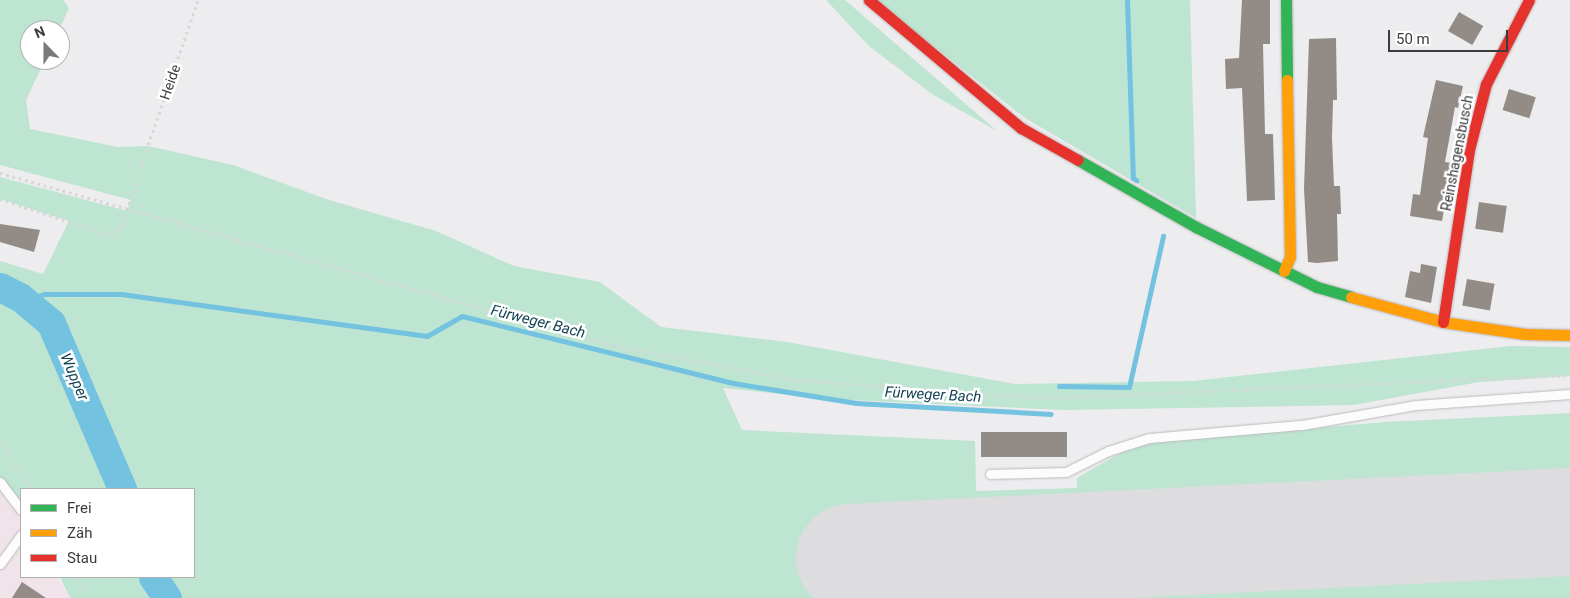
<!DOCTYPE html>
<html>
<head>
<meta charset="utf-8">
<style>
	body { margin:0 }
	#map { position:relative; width:1570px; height:598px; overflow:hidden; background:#edecee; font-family:Roboto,sans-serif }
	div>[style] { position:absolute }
	.industrial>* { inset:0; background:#f0e3ea }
	.green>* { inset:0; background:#bde5d1 }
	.stream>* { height:5px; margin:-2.5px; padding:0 2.5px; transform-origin:2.5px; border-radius:2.5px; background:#72c2e0 }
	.river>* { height:29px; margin:-14.5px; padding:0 14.5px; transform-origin:14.5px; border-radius:14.5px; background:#72c2e0 }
	.runway>* { height:108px; margin:-54px; padding:0 54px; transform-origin:54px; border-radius:54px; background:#dddcde }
	.building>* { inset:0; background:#938b86; transform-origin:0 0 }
	.path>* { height:3px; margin-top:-1.5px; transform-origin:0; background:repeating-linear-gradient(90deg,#d7d6d7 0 2.5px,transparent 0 6.5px) }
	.roads { filter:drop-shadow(0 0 1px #bcbabc) drop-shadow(0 0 1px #bcbabc) }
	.lane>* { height:9px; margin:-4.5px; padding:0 4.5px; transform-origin:4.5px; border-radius:4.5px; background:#fcfcfc }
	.fast>* { height:11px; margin:-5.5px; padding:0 5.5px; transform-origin:5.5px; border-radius:5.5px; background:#30b455 }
	.slow>* { height:11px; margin:-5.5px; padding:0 5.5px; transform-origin:5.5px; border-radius:5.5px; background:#ff9f0a }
	.jam>* { height:11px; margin:-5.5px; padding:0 5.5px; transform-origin:5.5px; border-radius:5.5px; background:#e5322d }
	.path-bridge>* { height:3px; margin-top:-1.5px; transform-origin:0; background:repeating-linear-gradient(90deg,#d7d6d7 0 2.5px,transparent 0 6.5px) }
	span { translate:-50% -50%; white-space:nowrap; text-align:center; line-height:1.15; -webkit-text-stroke:5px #fff; paint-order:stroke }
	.street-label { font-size:14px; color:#3c3b3d }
	.water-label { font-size:15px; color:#124355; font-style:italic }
	.legend { position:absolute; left:20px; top:488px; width:175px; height:90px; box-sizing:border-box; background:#fff; border:1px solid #b1b1b1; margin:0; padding:6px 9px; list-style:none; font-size:15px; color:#3c3b3d }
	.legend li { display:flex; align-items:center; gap:10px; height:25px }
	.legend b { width:25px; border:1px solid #b1b1b1 }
	.north { position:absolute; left:20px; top:20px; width:50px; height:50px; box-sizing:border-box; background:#fff; border:1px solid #b1b1b1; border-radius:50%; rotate:338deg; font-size:14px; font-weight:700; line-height:20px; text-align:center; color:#3c3b3d }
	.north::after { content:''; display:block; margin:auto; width:18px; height:22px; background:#7a797b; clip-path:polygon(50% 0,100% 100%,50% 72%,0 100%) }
	.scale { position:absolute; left:1388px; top:30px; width:120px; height:22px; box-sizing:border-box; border:2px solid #3c3b3d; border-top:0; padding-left:6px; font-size:15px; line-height:18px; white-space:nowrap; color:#3c3b3d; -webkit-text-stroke:4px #fff; paint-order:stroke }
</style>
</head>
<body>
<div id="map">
	<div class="industrial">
		<i style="clip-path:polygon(0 482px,21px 510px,21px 577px,58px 577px,69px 598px,0 598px)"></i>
	</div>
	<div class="green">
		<i style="clip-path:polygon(0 0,63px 0,69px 8px,59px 30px,30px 30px,30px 60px,45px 60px,26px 100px,30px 129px,118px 147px,148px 146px,233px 165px,329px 200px,436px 231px,514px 266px,600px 282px,661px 327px,787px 342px,1015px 384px,1193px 381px,1511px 346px,1570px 347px,1570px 376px,1479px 382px,1354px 405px,1065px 410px,828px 399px,723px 388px,742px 430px,975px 441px,976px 491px,1077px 488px,1077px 478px,1122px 452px,1154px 442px,1385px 422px,1570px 413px,1570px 598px,70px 598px,60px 577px,194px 577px,194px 489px,21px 489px,21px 510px,0 482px,0 261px,43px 274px,69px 221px,0 199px,0 177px,127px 211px,131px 200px,0 165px)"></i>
		<i style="clip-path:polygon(826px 0,845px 0,997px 131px,932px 94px,869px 46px)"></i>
		<i style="clip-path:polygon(875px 0,1190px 0,1196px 218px,1025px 118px)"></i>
	</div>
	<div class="stream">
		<i style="left:1127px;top:0;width:178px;rotate:88.1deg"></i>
		<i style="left:1133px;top:178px;width:4px;rotate:34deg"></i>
		<i style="left:24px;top:301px;width:21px;rotate:-19deg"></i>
		<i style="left:44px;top:294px;width:77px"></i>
		<i style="left:121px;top:294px;width:309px;rotate:7.8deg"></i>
		<i style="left:427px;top:336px;width:40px;rotate:-29.7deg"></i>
		<i style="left:462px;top:316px;width:279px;rotate:13.9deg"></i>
		<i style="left:733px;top:383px;width:125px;rotate:9.2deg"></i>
		<i style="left:856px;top:403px;width:195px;rotate:3.2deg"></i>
		<i style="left:1059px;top:386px;width:70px;rotate:0.8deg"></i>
		<i style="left:1129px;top:387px;width:155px;rotate:-77.3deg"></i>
	</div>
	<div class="river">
		<i style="left:0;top:287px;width:22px;rotate:27deg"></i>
		<i style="left:20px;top:297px;width:40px;rotate:40deg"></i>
		<i style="left:51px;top:323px;width:181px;rotate:66.8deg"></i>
		<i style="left:153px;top:577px;width:25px;rotate:56deg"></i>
	</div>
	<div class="runway">
		<i style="left:850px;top:558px;width:721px;rotate:-2.86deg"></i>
	</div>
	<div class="building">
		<i style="clip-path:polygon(1242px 0,1270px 0,1270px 44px,1263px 44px,1265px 134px,1273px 134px,1275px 200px,1247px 201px,1242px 88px,1226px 89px,1225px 59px,1239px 58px)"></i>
		<i style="left:1459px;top:12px;width:28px;height:22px;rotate:30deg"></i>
		<i style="clip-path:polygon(1336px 38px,1337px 100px,1333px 100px,1332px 138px,1334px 186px,1340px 186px,1341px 214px,1337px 214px,1338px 261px,1317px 263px,1308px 262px,1304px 189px,1309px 39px)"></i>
		<i style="clip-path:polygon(1436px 80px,1463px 86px,1458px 108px,1455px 107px,1445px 162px,1453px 163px,1442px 221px,1410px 216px,1413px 194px,1420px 195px,1428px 138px,1423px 137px)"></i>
		<i style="left:1509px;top:89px;width:28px;height:22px;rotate:17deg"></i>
		<i style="left:1479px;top:202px;width:28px;height:27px;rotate:8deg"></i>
		<i style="clip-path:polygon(0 224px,40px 230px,34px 252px,0 242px)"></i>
		<i style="clip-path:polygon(1421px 264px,1437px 267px,1431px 303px,1405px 297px,1410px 271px,1420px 273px)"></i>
		<i style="left:1467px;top:279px;width:28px;height:27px;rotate:10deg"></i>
		<i style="left:981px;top:432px;width:86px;height:25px"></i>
		<i style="clip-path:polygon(22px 582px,46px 598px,12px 598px)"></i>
	</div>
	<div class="path">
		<i style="left:142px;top:163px;width:172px;rotate:-71deg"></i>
		<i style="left:0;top:173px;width:644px;rotate:15.68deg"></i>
		<i style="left:620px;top:347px;width:181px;rotate:10.5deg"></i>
		<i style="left:798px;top:380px;width:247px;rotate:4.2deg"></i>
		<i style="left:1044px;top:398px;width:527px;rotate:-2.5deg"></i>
		<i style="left:0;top:199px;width:118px;rotate:18.3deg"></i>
		<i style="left:112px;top:236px;width:17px;rotate:-50deg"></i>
		<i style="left:0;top:443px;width:55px;rotate:56deg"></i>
		<i style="left:78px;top:577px;width:24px;rotate:62deg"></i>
	</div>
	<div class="roads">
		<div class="lane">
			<i style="left:990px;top:474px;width:76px;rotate:-1.5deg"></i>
			<i style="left:1066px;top:472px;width:47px;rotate:-26.6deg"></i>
			<i style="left:1108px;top:451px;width:43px;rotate:-17.6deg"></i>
			<i style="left:1149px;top:438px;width:154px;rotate:-4.9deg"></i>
			<i style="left:1302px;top:425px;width:116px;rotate:-10deg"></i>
			<i style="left:1416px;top:405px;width:154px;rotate:-4.1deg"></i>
			<i style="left:0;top:482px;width:35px;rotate:53deg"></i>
			<i style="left:0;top:564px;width:36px;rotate:-54deg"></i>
		</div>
		<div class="fast">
			<i style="left:1286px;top:0;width:80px;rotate:89.3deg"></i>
			<i style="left:1078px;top:160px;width:136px;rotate:29.6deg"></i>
			<i style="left:1196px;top:227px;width:135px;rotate:26.4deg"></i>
			<i style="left:1317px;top:287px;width:35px;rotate:16deg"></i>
		</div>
		<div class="slow">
			<i style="left:1284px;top:271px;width:15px;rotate:-67deg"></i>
			<i style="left:1290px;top:257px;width:177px;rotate:-91deg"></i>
			<i style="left:1351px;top:297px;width:95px;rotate:15.2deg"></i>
			<i style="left:1443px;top:322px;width:83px;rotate:8.3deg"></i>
			<i style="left:1525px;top:334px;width:45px;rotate:1.3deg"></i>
		</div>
		<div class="jam">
			<i style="left:869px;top:0;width:199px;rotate:40.1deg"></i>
			<i style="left:1021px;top:128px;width:65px;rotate:29.3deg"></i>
			<i style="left:1443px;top:322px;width:174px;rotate:-81.4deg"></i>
			<i style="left:1469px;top:150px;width:68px;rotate:-75.6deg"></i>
			<i style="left:1486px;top:84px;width:94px;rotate:-62.9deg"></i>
		</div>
	</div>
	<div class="path-bridge">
		<i style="left:123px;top:223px;width:63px;rotate:-72.4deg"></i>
	</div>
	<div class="street-label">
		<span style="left:170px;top:82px;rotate:-71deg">Heide</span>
		<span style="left:1457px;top:153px;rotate:-79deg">Reinshagensbusch</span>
	</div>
	<div class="water-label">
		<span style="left:538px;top:322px;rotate:14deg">Fürweger Bach</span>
		<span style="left:74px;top:377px;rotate:67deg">Wupper</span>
		<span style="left:933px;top:395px;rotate:3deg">Fürweger Bach</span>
	</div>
	<ul class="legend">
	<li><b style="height:6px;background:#30b455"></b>Frei</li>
	<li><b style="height:6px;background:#ff9f0a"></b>Zäh</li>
	<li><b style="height:6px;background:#e5322d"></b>Stau</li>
	</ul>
	<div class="north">N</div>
	<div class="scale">50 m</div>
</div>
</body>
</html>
